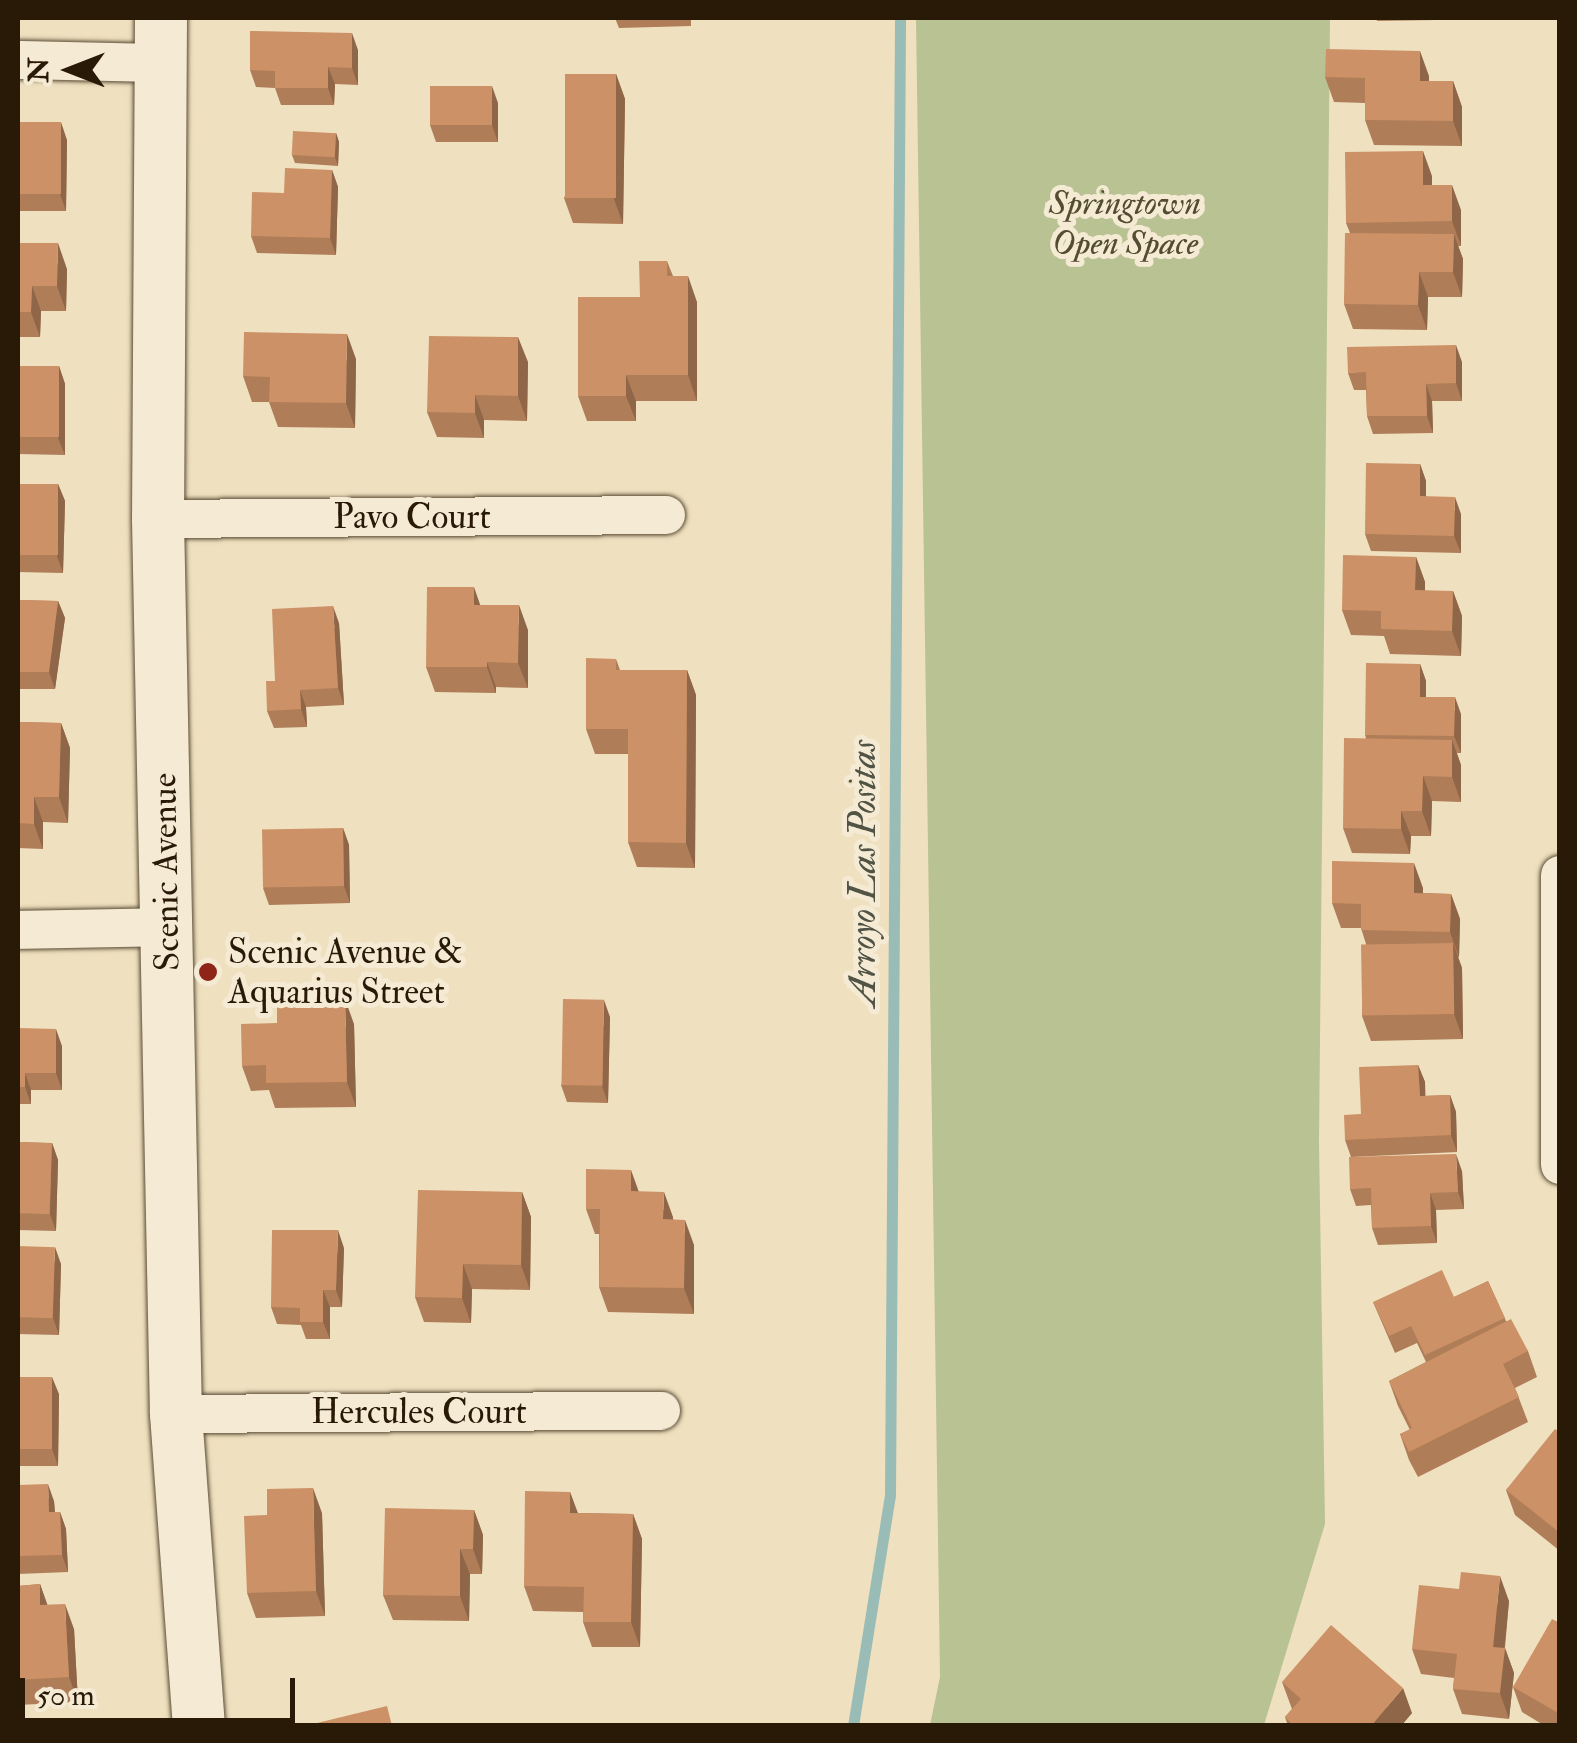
<!DOCTYPE html>
<html>
<head>
<meta charset="utf-8">
<style>
	body { margin:0 }
	#map { position:relative; width:1577px; height:1743px; overflow:hidden; background:#efe0bf; font-family:"IM FELL Double Pica",serif }
	div>[style] { position:absolute }
	.green>* { inset:0; background:#b9c292 }
	.stream>* { height:11px; margin:-5.5px; padding:0 5.5px; transform-origin:5.5px; border-radius:5.5px; background:#9abcb6 }
	.roads { filter:drop-shadow(0 0 2px #5a4c35) drop-shadow(0 0 2px #5a4c35) }
	.street>* { height:38px; margin:-19px; padding:0 19px; transform-origin:19px; border-radius:19px; background:#f5ebd5 }
	.secondary>* { height:52px; margin:-26px; padding:0 26px; transform-origin:26px; border-radius:26px; background:#f5ebd5 }
	.wall>* { inset:0; background:#af7d58 }
	.shaded-wall>* { inset:0; background:#8f6647 }
	.building>* { inset:0; background:#cc9166; transform-origin:0 0 }
	.dots>* { width:28px; height:28px; translate:-50% -50%; box-sizing:border-box; border:5px solid #f5ebd5; border-radius:50% }
	span { translate:-50% -50%; white-space:nowrap; text-align:center; line-height:1.15; -webkit-text-stroke:10px #f5ebd5; paint-order:stroke }
	.park-label { font-size:35px; color:#544c31; font-style:italic }
	.street-label { font-size:35px; color:#291a07 }
	.poi-label { font-size:35px; color:#291a07 }
	.left { translate:0 -50%; text-align:left }
	.water-label { font-size:38px; color:#515344; font-style:italic }
	.frame { position:absolute; inset:0; border:20px solid #291a07; pointer-events:none }
	.north { position:absolute; left:20px; top:20px; width:100px; height:100px; -webkit-text-stroke:8px #f5ebd5; paint-order:stroke; rotate:270deg; font-size:28px; font-weight:700; line-height:40px; text-align:center; color:#291a07 }
	.north::after { content:''; display:block; margin:auto; width:35px; height:45px; background:#291a07; clip-path:polygon(50% 0,100% 100%,50% 72%,0 100%) }
	.scale { position:absolute; left:20px; top:1678px; width:275px; height:45px; box-sizing:border-box; border:5px solid #291a07; border-top:0; padding-left:12px; font-size:30px; line-height:35px; white-space:nowrap; color:#291a07; -webkit-text-stroke:8px #f5ebd5; paint-order:stroke }
</style>
</head>
<body>
<div id="map">
	<div class="green">
		<i style="clip-path:polygon(916px 18px,1330px 18px,1319px 1142px,1325px 1524px,1264px 1725px,930px 1725px,940px 1677px)"></i>
	</div>
	<div class="stream">
		<i style="left:853px;top:1726px;width:234px;rotate:-80.9deg"></i>
		<i style="left:890px;top:1495px;width:1477px;rotate:-89.61deg"></i>
	</div>
	<div class="roads">
		<div class="street">
			<i style="left:18px;top:60px;width:143px;rotate:1.2deg"></i>
			<i style="left:158px;top:519px;width:508px;rotate:-0.45deg"></i>
			<i style="left:1560px;top:875px;width:290px;rotate:90deg"></i>
			<i style="left:18px;top:930px;width:150px;rotate:-1.1deg"></i>
			<i style="left:176px;top:1414px;width:485px;rotate:-0.4deg"></i>
		</div>
		<div class="secondary">
			<i style="left:161px;top:18px;width:501px;rotate:90.34deg"></i>
			<i style="left:158px;top:519px;width:895px;rotate:88.85deg"></i>
			<i style="left:176px;top:1414px;width:313px;rotate:85.8deg"></i>
		</div>
	</div>
	<div class="wall">
		<i style="clip-path:polygon(615px 18px,691px 18px,691px 26px,619px 28px)"></i>
		<i style="clip-path:polygon(1376px 18px,1436px 18px,1436px 20px,1377px 21px)"></i>
		<i style="clip-path:polygon(358px 50px,358px 85px,335px 84px,334px 105px,281px 105px,275px 88px,256px 87px,250px 70px)"></i>
		<i style="clip-path:polygon(616px 74px,625px 99px,623px 224px,573px 223px,564px 198px)"></i>
		<i style="clip-path:polygon(1429px 76px,1429px 81px,1453px 81px,1462px 107px,1462px 146px,1374px 145px,1365px 120px,1365px 103px,1334px 102px,1325px 77px)"></i>
		<i style="clip-path:polygon(498px 103px,498px 142px,436px 142px,430px 125px)"></i>
		<i style="clip-path:polygon(18px 122px,67px 140px,66px 211px,18px 211px)"></i>
		<i style="clip-path:polygon(336px 133px,339px 142px,338px 166px,295px 163px,292px 155px)"></i>
		<i style="clip-path:polygon(332px 170px,338px 187px,336px 255px,257px 253px,251px 236px,284px 193px)"></i>
		<i style="clip-path:polygon(1432px 176px,1432px 185px,1461px 210px,1461px 246px,1458px 246px,1463px 259px,1462px 297px,1428px 297px,1427px 330px,1353px 329px,1344px 304px,1350px 233px,1346px 223px)"></i>
		<i style="clip-path:polygon(18px 243px,67px 269px,66px 311px,41px 311px,40px 337px,18px 337px)"></i>
		<i style="clip-path:polygon(667px 261px,673px 276px,697px 302px,697px 401px,636px 401px,636px 421px,587px 421px,578px 396px,640px 297px)"></i>
		<i style="clip-path:polygon(356px 359px,355px 428px,278px 427px,269px 402px,252px 402px,243px 376px)"></i>
		<i style="clip-path:polygon(528px 362px,527px 421px,484px 420px,484px 438px,437px 437px,427px 412px)"></i>
		<i style="clip-path:polygon(1462px 362px,1462px 401px,1432px 401px,1433px 433px,1373px 434px,1367px 416px,1366px 390px,1354px 390px,1348px 373px)"></i>
		<i style="clip-path:polygon(18px 366px,59px 366px,65px 384px,65px 455px,18px 454px)"></i>
		<i style="clip-path:polygon(1420px 464px,1426px 481px,1426px 497px,1461px 514px,1461px 553px,1371px 551px,1365px 534px)"></i>
		<i style="clip-path:polygon(18px 484px,58px 484px,65px 501px,63px 573px,18px 572px)"></i>
		<i style="clip-path:polygon(1416px 557px,1425px 582px,1425px 591px,1453px 591px,1462px 616px,1461px 656px,1390px 654px,1384px 636px,1351px 635px,1342px 610px)"></i>
		<i style="clip-path:polygon(18px 600px,58px 601px,65px 618px,55px 689px,18px 689px)"></i>
		<i style="clip-path:polygon(480px 605px,528px 630px,528px 688px,496px 687px,496px 693px,435px 692px,426px 667px)"></i>
		<i style="clip-path:polygon(339px 623px,344px 705px,306px 707px,307px 727px,274px 728px,267px 711px)"></i>
		<i style="clip-path:polygon(616px 659px,620px 670px,687px 670px,696px 695px,695px 868px,637px 867px,628px 842px,628px 754px,595px 754px,586px 729px)"></i>
		<i style="clip-path:polygon(1420px 664px,1426px 681px,1426px 697px,1461px 714px,1461px 753px,1457px 753px,1461px 765px,1461px 802px,1432px 801px,1431px 836px,1411px 836px,1410px 854px,1352px 853px,1343px 828px,1366px 738px,1365px 735px)"></i>
		<i style="clip-path:polygon(18px 722px,61px 723px,70px 748px,68px 823px,43px 822px,43px 849px,18px 848px)"></i>
		<i style="clip-path:polygon(343px 828px,349px 845px,350px 903px,269px 905px,263px 888px)"></i>
		<i style="clip-path:polygon(1423px 888px,1423px 893px,1451px 894px,1460px 919px,1459px 957px,1458px 957px,1462px 968px,1463px 1039px,1371px 1041px,1362px 1016px,1366px 944px,1361px 928px,1341px 928px,1332px 903px)"></i>
		<i style="clip-path:polygon(610px 1017px,608px 1103px,567px 1102px,561px 1085px)"></i>
		<i style="clip-path:polygon(354px 1024px,356px 1107px,275px 1108px,269px 1090px,251px 1091px,242px 1066px)"></i>
		<i style="clip-path:polygon(18px 1028px,62px 1046px,62px 1090px,31px 1090px,31px 1104px,18px 1104px)"></i>
		<i style="clip-path:polygon(1418px 1065px,1425px 1082px,1425px 1096px,1450px 1095px,1456px 1112px,1457px 1152px,1351px 1157px,1345px 1140px,1361px 1114px)"></i>
		<i style="clip-path:polygon(18px 1142px,52px 1143px,58px 1160px,56px 1231px,18px 1230px)"></i>
		<i style="clip-path:polygon(1462px 1171px,1464px 1209px,1436px 1210px,1437px 1243px,1378px 1245px,1372px 1228px,1371px 1205px,1356px 1206px,1350px 1189px)"></i>
		<i style="clip-path:polygon(522px 1192px,531px 1217px,530px 1290px,472px 1289px,471px 1323px,424px 1322px,415px 1297px)"></i>
		<i style="clip-path:polygon(639px 1192px,673px 1217px,673px 1219px,694px 1245px,694px 1314px,608px 1312px,599px 1287px,599px 1234px,595px 1234px,586px 1209px)"></i>
		<i style="clip-path:polygon(18px 1246px,61px 1264px,59px 1335px,18px 1334px)"></i>
		<i style="clip-path:polygon(344px 1248px,342px 1307px,330px 1307px,330px 1339px,306px 1339px,301px 1325px,277px 1324px,271px 1307px)"></i>
		<i style="clip-path:polygon(1488px 1281px,1506px 1321px,1528px 1351px,1537px 1377px,1515px 1388px,1528px 1422px,1418px 1477px,1409px 1460px,1400px 1434px,1410px 1430px,1398px 1406px,1389px 1381px,1426px 1362px,1417px 1343px,1395px 1353px,1373px 1302px,1454px 1297px)"></i>
		<i style="clip-path:polygon(18px 1377px,59px 1394px,58px 1466px,18px 1466px)"></i>
		<i style="clip-path:polygon(1560px 1432px,1560px 1551px,1515px 1515px,1506px 1490px)"></i>
		<i style="clip-path:polygon(18px 1485px,54px 1501px,55px 1512px,60px 1512px,66px 1529px,68px 1572px,18px 1574px)"></i>
		<i style="clip-path:polygon(570px 1492px,578px 1513px,633px 1514px,642px 1539px,640px 1647px,592px 1647px,583px 1622px,583px 1612px,533px 1611px,524px 1586px)"></i>
		<i style="clip-path:polygon(474px 1510px,483px 1535px,482px 1574px,470px 1574px,469px 1621px,393px 1620px,383px 1595px)"></i>
		<i style="clip-path:polygon(322px 1513px,325px 1616px,256px 1618px,247px 1593px)"></i>
		<i style="clip-path:polygon(40px 1584px,47px 1605px,74px 1629px,78px 1702px,18px 1705px,18px 1586px)"></i>
		<i style="clip-path:polygon(1509px 1601px,1505px 1648px,1514px 1673px,1509px 1719px,1462px 1714px,1453px 1689px,1454px 1678px,1421px 1674px,1412px 1649px)"></i>
		<i style="clip-path:polygon(1560px 1623px,1560px 1726px,1545px 1726px,1522px 1712px,1513px 1687px)"></i>
		<i style="clip-path:polygon(1282px 1682px,1412px 1713px,1401px 1726px,1288px 1726px,1285px 1717px,1292px 1709px)"></i>
	</div>
	<div class="shaded-wall">
		<i style="clip-path:polygon(352px 33px,358px 50px,358px 85px,352px 68px)"></i>
		<i style="clip-path:polygon(1420px 51px,1429px 76px,1429px 106px,1420px 81px)"></i>
		<i style="clip-path:polygon(328px 67px,335px 84px,334px 105px,328px 88px)"></i>
		<i style="clip-path:polygon(616px 74px,625px 99px,623px 224px,614px 199px)"></i>
		<i style="clip-path:polygon(1453px 81px,1462px 107px,1462px 146px,1453px 121px)"></i>
		<i style="clip-path:polygon(492px 86px,498px 103px,498px 142px,492px 125px)"></i>
		<i style="clip-path:polygon(61px 122px,67px 140px,66px 211px,60px 194px)"></i>
		<i style="clip-path:polygon(336px 133px,339px 142px,338px 166px,335px 157px)"></i>
		<i style="clip-path:polygon(1423px 151px,1432px 176px,1432px 210px,1423px 185px)"></i>
		<i style="clip-path:polygon(332px 170px,338px 187px,336px 255px,330px 238px)"></i>
		<i style="clip-path:polygon(1452px 185px,1461px 210px,1461px 246px,1452px 221px)"></i>
		<i style="clip-path:polygon(1454px 234px,1463px 259px,1462px 297px,1453px 272px)"></i>
		<i style="clip-path:polygon(58px 243px,67px 269px,66px 311px,57px 286px)"></i>
		<i style="clip-path:polygon(1419px 272px,1428px 297px,1427px 330px,1418px 305px)"></i>
		<i style="clip-path:polygon(688px 276px,697px 302px,697px 401px,688px 375px)"></i>
		<i style="clip-path:polygon(32px 286px,41px 311px,40px 337px,31px 312px)"></i>
		<i style="clip-path:polygon(347px 334px,356px 359px,355px 428px,346px 403px)"></i>
		<i style="clip-path:polygon(518px 337px,528px 362px,527px 421px,518px 396px)"></i>
		<i style="clip-path:polygon(1456px 345px,1462px 362px,1462px 401px,1456px 383px)"></i>
		<i style="clip-path:polygon(59px 366px,65px 384px,65px 455px,58px 438px)"></i>
		<i style="clip-path:polygon(626px 375px,636px 401px,636px 421px,626px 396px)"></i>
		<i style="clip-path:polygon(1426px 384px,1432px 401px,1433px 433px,1427px 416px)"></i>
		<i style="clip-path:polygon(475px 395px,484px 420px,484px 438px,475px 413px)"></i>
		<i style="clip-path:polygon(1420px 464px,1426px 481px,1426px 514px,1420px 496px)"></i>
		<i style="clip-path:polygon(58px 484px,65px 501px,63px 573px,57px 556px)"></i>
		<i style="clip-path:polygon(1455px 497px,1461px 514px,1461px 553px,1454px 536px)"></i>
		<i style="clip-path:polygon(1416px 557px,1425px 582px,1425px 615px,1415px 590px)"></i>
		<i style="clip-path:polygon(474px 587px,483px 613px,474px 605px)"></i>
		<i style="clip-path:polygon(1453px 591px,1462px 616px,1461px 656px,1452px 631px)"></i>
		<i style="clip-path:polygon(58px 601px,65px 618px,55px 689px,49px 672px)"></i>
		<i style="clip-path:polygon(519px 605px,528px 630px,528px 688px,518px 663px)"></i>
		<i style="clip-path:polygon(333px 606px,339px 623px,344px 705px,338px 688px)"></i>
		<i style="clip-path:polygon(487px 662px,496px 687px,496px 693px,487px 667px)"></i>
		<i style="clip-path:polygon(1420px 664px,1426px 681px,1426px 714px,1420px 697px)"></i>
		<i style="clip-path:polygon(687px 670px,696px 695px,695px 868px,686px 843px)"></i>
		<i style="clip-path:polygon(300px 690px,306px 707px,307px 727px,301px 709px)"></i>
		<i style="clip-path:polygon(1455px 697px,1461px 714px,1461px 753px,1454px 736px)"></i>
		<i style="clip-path:polygon(61px 723px,70px 748px,68px 823px,59px 797px)"></i>
		<i style="clip-path:polygon(1452px 740px,1461px 765px,1461px 802px,1452px 777px)"></i>
		<i style="clip-path:polygon(1423px 776px,1432px 801px,1431px 836px,1422px 811px)"></i>
		<i style="clip-path:polygon(34px 797px,43px 822px,43px 849px,34px 824px)"></i>
		<i style="clip-path:polygon(1401px 811px,1411px 836px,1410px 854px,1401px 829px)"></i>
		<i style="clip-path:polygon(343px 828px,349px 845px,350px 903px,344px 886px)"></i>
		<i style="clip-path:polygon(1414px 863px,1423px 888px,1423px 918px,1414px 893px)"></i>
		<i style="clip-path:polygon(1451px 894px,1460px 919px,1459px 957px,1450px 932px)"></i>
		<i style="clip-path:polygon(1453px 943px,1462px 968px,1463px 1039px,1454px 1014px)"></i>
		<i style="clip-path:polygon(345px 999px,354px 1024px,356px 1107px,347px 1082px)"></i>
		<i style="clip-path:polygon(604px 1000px,610px 1017px,608px 1103px,602px 1086px)"></i>
		<i style="clip-path:polygon(56px 1029px,62px 1046px,62px 1090px,56px 1073px)"></i>
		<i style="clip-path:polygon(1418px 1065px,1425px 1082px,1426px 1113px,1420px 1096px)"></i>
		<i style="clip-path:polygon(25px 1073px,31px 1090px,31px 1104px,25px 1087px)"></i>
		<i style="clip-path:polygon(1450px 1095px,1456px 1112px,1457px 1152px,1451px 1135px)"></i>
		<i style="clip-path:polygon(52px 1143px,58px 1160px,56px 1231px,50px 1214px)"></i>
		<i style="clip-path:polygon(1456px 1154px,1462px 1171px,1464px 1209px,1458px 1192px)"></i>
		<i style="clip-path:polygon(631px 1170px,640px 1195px,631px 1191px)"></i>
		<i style="clip-path:polygon(522px 1192px,531px 1217px,530px 1290px,521px 1265px)"></i>
		<i style="clip-path:polygon(664px 1192px,673px 1217px,672px 1244px,663px 1219px)"></i>
		<i style="clip-path:polygon(1430px 1193px,1436px 1210px,1437px 1243px,1431px 1226px)"></i>
		<i style="clip-path:polygon(685px 1220px,694px 1245px,694px 1314px,684px 1288px)"></i>
		<i style="clip-path:polygon(338px 1230px,344px 1248px,342px 1307px,336px 1290px)"></i>
		<i style="clip-path:polygon(55px 1247px,61px 1264px,59px 1335px,53px 1318px)"></i>
		<i style="clip-path:polygon(463px 1264px,472px 1289px,471px 1323px,462px 1298px)"></i>
		<i style="clip-path:polygon(323px 1290px,330px 1307px,330px 1339px,323px 1322px)"></i>
		<i style="clip-path:polygon(52px 1377px,59px 1394px,58px 1466px,52px 1449px)"></i>
		<i style="clip-path:polygon(48px 1484px,54px 1501px,56px 1529px,49px 1512px)"></i>
		<i style="clip-path:polygon(313px 1488px,322px 1513px,325px 1616px,316px 1591px)"></i>
		<i style="clip-path:polygon(570px 1492px,579px 1517px,570px 1513px)"></i>
		<i style="clip-path:polygon(474px 1510px,483px 1535px,482px 1574px,473px 1549px)"></i>
		<i style="clip-path:polygon(60px 1512px,66px 1529px,68px 1572px,62px 1555px)"></i>
		<i style="clip-path:polygon(633px 1514px,642px 1539px,640px 1647px,631px 1622px)"></i>
		<i style="clip-path:polygon(460px 1549px,470px 1574px,469px 1621px,460px 1596px)"></i>
		<i style="clip-path:polygon(1500px 1576px,1509px 1601px,1503px 1662px,1505px 1648px,1514px 1673px,1509px 1719px,1500px 1693px,1493px 1647px)"></i>
		<i style="clip-path:polygon(40px 1584px,49px 1609px,40px 1605px)"></i>
		<i style="clip-path:polygon(65px 1604px,74px 1629px,78px 1702px,69px 1677px)"></i>
		<i style="clip-path:polygon(1403px 1688px,1412px 1713px,1401px 1726px,1371px 1726px)"></i>
	</div>
	<div class="building">
		<i style="clip-path:polygon(250px 31px,352px 33px,352px 68px,328px 67px,328px 88px,275px 88px,275px 71px,250px 70px)"></i>
		<i style="clip-path:polygon(1326px 49px,1420px 51px,1420px 81px,1453px 81px,1453px 121px,1365px 120px,1365px 78px,1325px 77px)"></i>
		<i style="left:565px;top:74px;width:51px;height:124px"></i>
		<i style="left:492px;top:86px;width:39px;height:62px;rotate:90deg"></i>
		<i style="left:18px;top:122px;width:43px;height:72px"></i>
		<i style="left:293px;top:131px;width:43px;height:24px;rotate:3deg"></i>
		<i style="clip-path:polygon(1423px 151px,1423px 185px,1452px 185px,1452px 221px,1346px 223px,1345px 152px)"></i>
		<i style="clip-path:polygon(285px 168px,332px 170px,330px 238px,251px 236px,252px 192px,284px 193px)"></i>
		<i style="clip-path:polygon(1345px 233px,1454px 234px,1453px 272px,1419px 272px,1418px 305px,1344px 304px)"></i>
		<i style="clip-path:polygon(18px 243px,58px 243px,57px 286px,32px 286px,31px 312px,18px 312px)"></i>
		<i style="clip-path:polygon(639px 261px,667px 261px,667px 276px,688px 276px,688px 375px,626px 375px,626px 396px,578px 396px,578px 297px,640px 297px)"></i>
		<i style="clip-path:polygon(244px 332px,347px 334px,346px 403px,269px 402px,270px 377px,243px 376px)"></i>
		<i style="clip-path:polygon(429px 336px,518px 337px,518px 396px,475px 395px,475px 413px,427px 412px)"></i>
		<i style="clip-path:polygon(1456px 345px,1456px 383px,1426px 384px,1427px 416px,1367px 416px,1366px 372px,1348px 373px,1347px 347px)"></i>
		<i style="left:18px;top:366px;width:41px;height:71px"></i>
		<i style="clip-path:polygon(1366px 463px,1420px 464px,1420px 496px,1455px 497px,1454px 536px,1365px 534px)"></i>
		<i style="left:18px;top:484px;width:40px;height:71px"></i>
		<i style="clip-path:polygon(1343px 555px,1416px 557px,1415px 590px,1453px 591px,1452px 631px,1381px 629px,1381px 611px,1342px 610px)"></i>
		<i style="clip-path:polygon(427px 587px,474px 587px,474px 605px,519px 605px,518px 663px,487px 662px,487px 667px,426px 667px)"></i>
		<i style="clip-path:polygon(18px 600px,58px 601px,49px 672px,18px 672px)"></i>
		<i style="clip-path:polygon(333px 606px,338px 688px,300px 690px,301px 709px,267px 711px,266px 681px,275px 681px,272px 609px)"></i>
		<i style="clip-path:polygon(586px 658px,616px 659px,616px 670px,687px 670px,686px 843px,628px 842px,628px 729px,586px 729px)"></i>
		<i style="clip-path:polygon(1366px 663px,1420px 664px,1420px 697px,1455px 697px,1454px 736px,1365px 735px)"></i>
		<i style="clip-path:polygon(18px 722px,61px 723px,59px 797px,34px 797px,34px 824px,18px 823px)"></i>
		<i style="clip-path:polygon(1344px 738px,1452px 740px,1452px 777px,1423px 776px,1422px 811px,1401px 811px,1401px 829px,1343px 828px)"></i>
		<i style="left:343px;top:828px;width:58px;height:81px;rotate:89deg"></i>
		<i style="clip-path:polygon(1332px 861px,1414px 863px,1414px 893px,1451px 894px,1450px 932px,1361px 930px,1361px 904px,1332px 903px)"></i>
		<i style="left:1453px;top:943px;width:71px;height:92px;rotate:89deg"></i>
		<i style="clip-path:polygon(345px 999px,347px 1082px,266px 1083px,266px 1065px,242px 1066px,241px 1024px,277px 1023px,277px 1000px)"></i>
		<i style="left:563px;top:999px;width:41px;height:86px;rotate:1deg"></i>
		<i style="clip-path:polygon(18px 1028px,56px 1029px,56px 1073px,25px 1073px,25px 1087px,18px 1087px)"></i>
		<i style="clip-path:polygon(1418px 1065px,1420px 1096px,1450px 1095px,1451px 1135px,1345px 1140px,1344px 1115px,1361px 1114px,1359px 1067px)"></i>
		<i style="left:18px;top:1142px;width:34px;height:71px;rotate:2deg"></i>
		<i style="clip-path:polygon(1456px 1154px,1458px 1192px,1430px 1193px,1431px 1226px,1372px 1228px,1371px 1188px,1350px 1189px,1349px 1157px)"></i>
		<i style="clip-path:polygon(586px 1169px,631px 1170px,631px 1191px,664px 1192px,663px 1219px,685px 1220px,684px 1288px,599px 1287px,600px 1209px,586px 1209px)"></i>
		<i style="clip-path:polygon(418px 1190px,522px 1192px,521px 1265px,463px 1264px,462px 1298px,415px 1297px)"></i>
		<i style="clip-path:polygon(272px 1230px,338px 1230px,336px 1290px,323px 1290px,323px 1322px,300px 1322px,300px 1308px,271px 1307px)"></i>
		<i style="left:18px;top:1246px;width:37px;height:71px;rotate:2deg"></i>
		<i style="clip-path:polygon(1442px 1270px,1454px 1297px,1488px 1281px,1505px 1318px,1425px 1355px,1411px 1326px,1389px 1336px,1373px 1302px)"></i>
		<i style="clip-path:polygon(1511px 1319px,1528px 1351px,1503px 1364px,1519px 1397px,1409px 1452px,1400px 1434px,1412px 1428px,1389px 1381px)"></i>
		<i style="left:18px;top:1377px;width:34px;height:72px"></i>
		<i style="clip-path:polygon(1555px 1429px,1560px 1432px,1560px 1533px,1506px 1490px)"></i>
		<i style="clip-path:polygon(48px 1484px,49px 1512px,60px 1512px,62px 1555px,18px 1556px,18px 1485px)"></i>
		<i style="clip-path:polygon(313px 1488px,316px 1591px,247px 1593px,244px 1516px,267px 1515px,267px 1489px)"></i>
		<i style="clip-path:polygon(525px 1491px,570px 1492px,570px 1513px,633px 1514px,631px 1622px,583px 1622px,584px 1587px,524px 1586px)"></i>
		<i style="clip-path:polygon(385px 1508px,474px 1510px,473px 1549px,460px 1549px,460px 1596px,383px 1595px)"></i>
		<i style="clip-path:polygon(1461px 1572px,1500px 1576px,1493px 1647px,1505px 1648px,1500px 1693px,1453px 1689px,1457px 1654px,1412px 1649px,1419px 1585px,1459px 1589px)"></i>
		<i style="clip-path:polygon(40px 1584px,40px 1605px,65px 1604px,69px 1677px,18px 1680px,18px 1586px)"></i>
		<i style="clip-path:polygon(1552px 1619px,1560px 1623px,1560px 1714px,1513px 1687px)"></i>
		<i style="clip-path:polygon(1331px 1625px,1403px 1688px,1371px 1726px,1294px 1726px,1285px 1717px,1301px 1699px,1282px 1682px)"></i>
		<i style="clip-path:polygon(387px 1706px,392px 1726px,318px 1726px,317px 1723px)"></i>
	</div>
	<div class="dots">
		<i style="left:208px;top:972px;background:#8f2418"></i>
	</div>
	<div class="park-label">
		<span style="left:1125px;top:223px">Springtown<br>Open Space</span>
	</div>
	<div class="street-label">
		<span style="left:412px;top:517px">Pavo Court</span>
		<span style="left:166px;top:872px;rotate:-91deg">Scenic Avenue</span>
		<span style="left:419px;top:1412px">Hercules Court</span>
	</div>
	<div class="poi-label">
		<span class="left" style="left:228px;top:972px">Scenic Avenue &amp;<br>Aquarius Street</span>
	</div>
	<div class="water-label">
		<span style="left:864px;top:873px;rotate:-90deg">Arroyo Las Positas</span>
	</div>
	<div class="frame"></div>
	<div class="north">N</div>
	<div class="scale">50 m</div>
</div>
</body>
</html>
